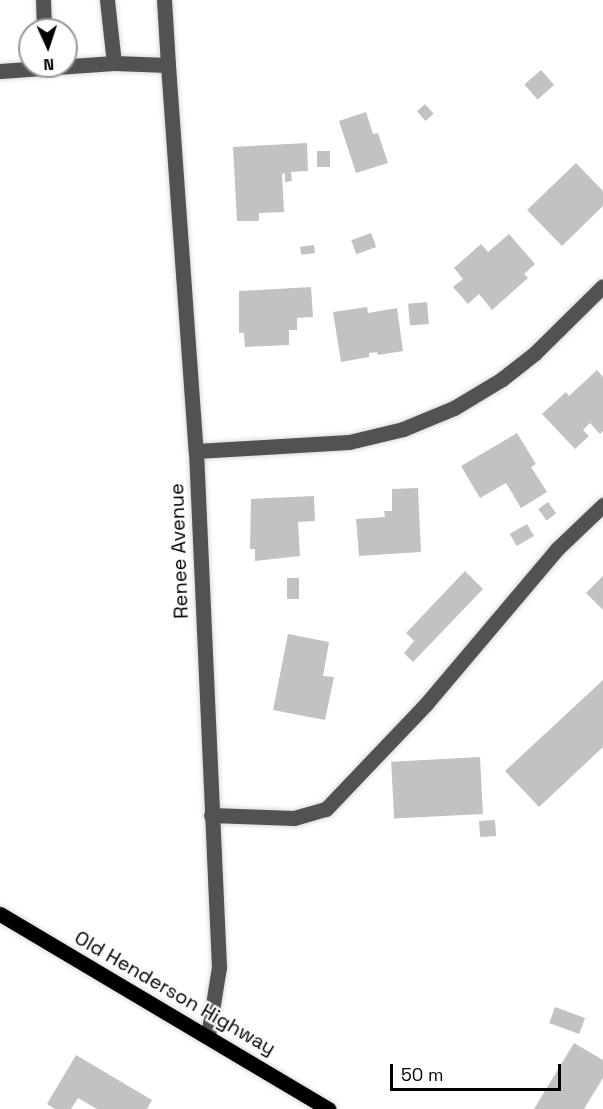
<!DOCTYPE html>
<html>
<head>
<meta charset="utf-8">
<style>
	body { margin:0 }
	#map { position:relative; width:603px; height:1109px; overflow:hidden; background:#fff; font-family:"Space Grotesk",sans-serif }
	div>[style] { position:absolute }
	.building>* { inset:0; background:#c2c2c2; transform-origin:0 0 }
	.roads { filter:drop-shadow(0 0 2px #dbdbdb) drop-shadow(0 0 2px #dbdbdb) }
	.minor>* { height:15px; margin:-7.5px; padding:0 7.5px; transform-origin:7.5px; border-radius:7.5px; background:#525252 }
	.major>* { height:15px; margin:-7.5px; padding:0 7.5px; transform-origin:7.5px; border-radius:7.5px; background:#000 }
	span { translate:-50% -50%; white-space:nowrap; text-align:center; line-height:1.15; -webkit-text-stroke:4.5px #fff; paint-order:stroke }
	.street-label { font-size:20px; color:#000 }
	.north { position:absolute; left:18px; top:18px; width:60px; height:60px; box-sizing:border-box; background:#fff; border:2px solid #999; border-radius:50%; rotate:177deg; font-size:16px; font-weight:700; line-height:24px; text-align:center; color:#000 }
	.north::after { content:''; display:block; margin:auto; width:21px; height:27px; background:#000; clip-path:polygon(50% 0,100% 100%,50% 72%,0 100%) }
	.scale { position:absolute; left:390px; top:1064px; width:171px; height:27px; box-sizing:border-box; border:3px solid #000; border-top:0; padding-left:8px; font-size:18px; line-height:21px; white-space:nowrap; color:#000; -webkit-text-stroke:4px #fff; paint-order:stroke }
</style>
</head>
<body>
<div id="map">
	<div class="building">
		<i style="left:541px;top:70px;width:20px;height:22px;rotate:49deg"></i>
		<i style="left:425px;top:104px;width:13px;height:11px;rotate:48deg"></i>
		<i style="clip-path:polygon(366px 112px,373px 134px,378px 133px,388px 163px,356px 173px,339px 121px)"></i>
		<i style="clip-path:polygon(307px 143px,308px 171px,291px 172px,292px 181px,285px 182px,285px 173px,282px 174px,284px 212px,259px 213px,259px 221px,237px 221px,233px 147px)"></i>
		<i style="left:317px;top:151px;width:13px;height:16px"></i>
		<i style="clip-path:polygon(576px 163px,603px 191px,603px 206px,562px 246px,527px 210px)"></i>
		<i style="left:371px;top:233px;width:15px;height:21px;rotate:70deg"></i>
		<i style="clip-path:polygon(509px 234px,535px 264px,524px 274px,528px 278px,492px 310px,479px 294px,468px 304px,453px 287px,463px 279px,454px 268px,481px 244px,488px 252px)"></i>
		<i style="left:314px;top:245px;width:8px;height:14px;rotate:83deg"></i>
		<i style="clip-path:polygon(311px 287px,313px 317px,297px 318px,297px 330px,289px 330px,289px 345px,245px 347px,244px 333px,239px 333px,239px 291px)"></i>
		<i style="left:427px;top:302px;width:22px;height:19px;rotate:85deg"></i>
		<i style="clip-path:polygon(367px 307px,368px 313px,397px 308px,403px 351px,378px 355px,377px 352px,369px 353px,369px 357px,341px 362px,333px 312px)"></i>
		<i style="clip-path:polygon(597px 370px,603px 377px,603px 431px,600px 434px,590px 423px,583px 430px,589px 436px,575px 449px,542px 414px,566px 392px,569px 396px)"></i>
		<i style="clip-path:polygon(517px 433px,536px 464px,531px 467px,547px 492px,521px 508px,506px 483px,480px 498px,461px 466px)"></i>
		<i style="clip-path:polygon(418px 488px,421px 552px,359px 556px,356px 519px,385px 517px,384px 511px,392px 511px,392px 489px)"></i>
		<i style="clip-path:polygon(314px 496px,315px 521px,298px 522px,300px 556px,255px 561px,255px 549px,250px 549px,251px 499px)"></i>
		<i style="left:548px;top:502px;width:14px;height:12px;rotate:54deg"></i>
		<i style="left:527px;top:524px;width:14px;height:20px;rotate:60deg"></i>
		<i style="clip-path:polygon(465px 571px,483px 589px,413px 662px,404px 653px,414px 641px,406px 633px)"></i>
		<i style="clip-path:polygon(603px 576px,603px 610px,586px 593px)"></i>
		<i style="left:287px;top:578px;width:12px;height:21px"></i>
		<i style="clip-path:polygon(288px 634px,329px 642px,323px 676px,334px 677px,325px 720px,273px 710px)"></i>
		<i style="clip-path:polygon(603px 680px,603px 747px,539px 807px,505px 771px)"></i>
		<i style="left:480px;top:757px;width:57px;height:89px;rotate:87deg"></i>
		<i style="left:495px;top:820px;width:16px;height:16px;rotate:86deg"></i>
		<i style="left:555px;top:1007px;width:32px;height:17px;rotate:20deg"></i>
		<i style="clip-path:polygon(574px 1043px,603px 1060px,603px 1078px,584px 1109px,534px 1109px)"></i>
		<i style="clip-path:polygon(76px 1055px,152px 1100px,147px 1109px,97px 1109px,78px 1098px,71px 1109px,55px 1109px,47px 1104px)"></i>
	</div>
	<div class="roads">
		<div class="minor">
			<i style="left:43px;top:0;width:30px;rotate:88deg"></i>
			<i style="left:107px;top:0;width:63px;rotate:83.7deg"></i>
			<i style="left:168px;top:65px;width:387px;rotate:85.9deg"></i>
			<i style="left:196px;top:451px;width:517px;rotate:87.45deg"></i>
			<i style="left:219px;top:967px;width:70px;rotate:99.1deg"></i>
			<i style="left:0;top:71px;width:114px;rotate:-4deg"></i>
			<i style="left:114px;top:63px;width:54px;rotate:2.1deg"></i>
			<i style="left:168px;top:65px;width:65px;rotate:-93.5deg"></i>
			<i style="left:196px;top:451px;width:153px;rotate:-3.4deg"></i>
			<i style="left:349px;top:442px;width:56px;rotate:-13.5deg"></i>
			<i style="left:403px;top:429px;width:55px;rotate:-22.4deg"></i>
			<i style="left:454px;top:408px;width:56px;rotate:-31.1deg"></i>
			<i style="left:502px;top:379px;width:42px;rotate:-38.2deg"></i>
			<i style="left:535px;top:353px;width:95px;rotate:-44.6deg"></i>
			<i style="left:211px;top:815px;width:83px;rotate:2.1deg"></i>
			<i style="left:294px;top:818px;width:33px;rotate:-16deg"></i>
			<i style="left:326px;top:809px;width:145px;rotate:-46.4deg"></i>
			<i style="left:426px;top:704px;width:203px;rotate:-49.8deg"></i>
			<i style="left:557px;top:549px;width:64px;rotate:-43.7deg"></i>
		</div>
		<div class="major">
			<i style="left:0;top:914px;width:382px;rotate:30.7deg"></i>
		</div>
	</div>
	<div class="street-label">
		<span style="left:179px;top:551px;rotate:-92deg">Renee Avenue</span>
		<span style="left:175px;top:993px;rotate:30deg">Old Henderson Highway</span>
	</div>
	<div class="north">N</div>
	<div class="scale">50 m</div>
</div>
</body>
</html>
